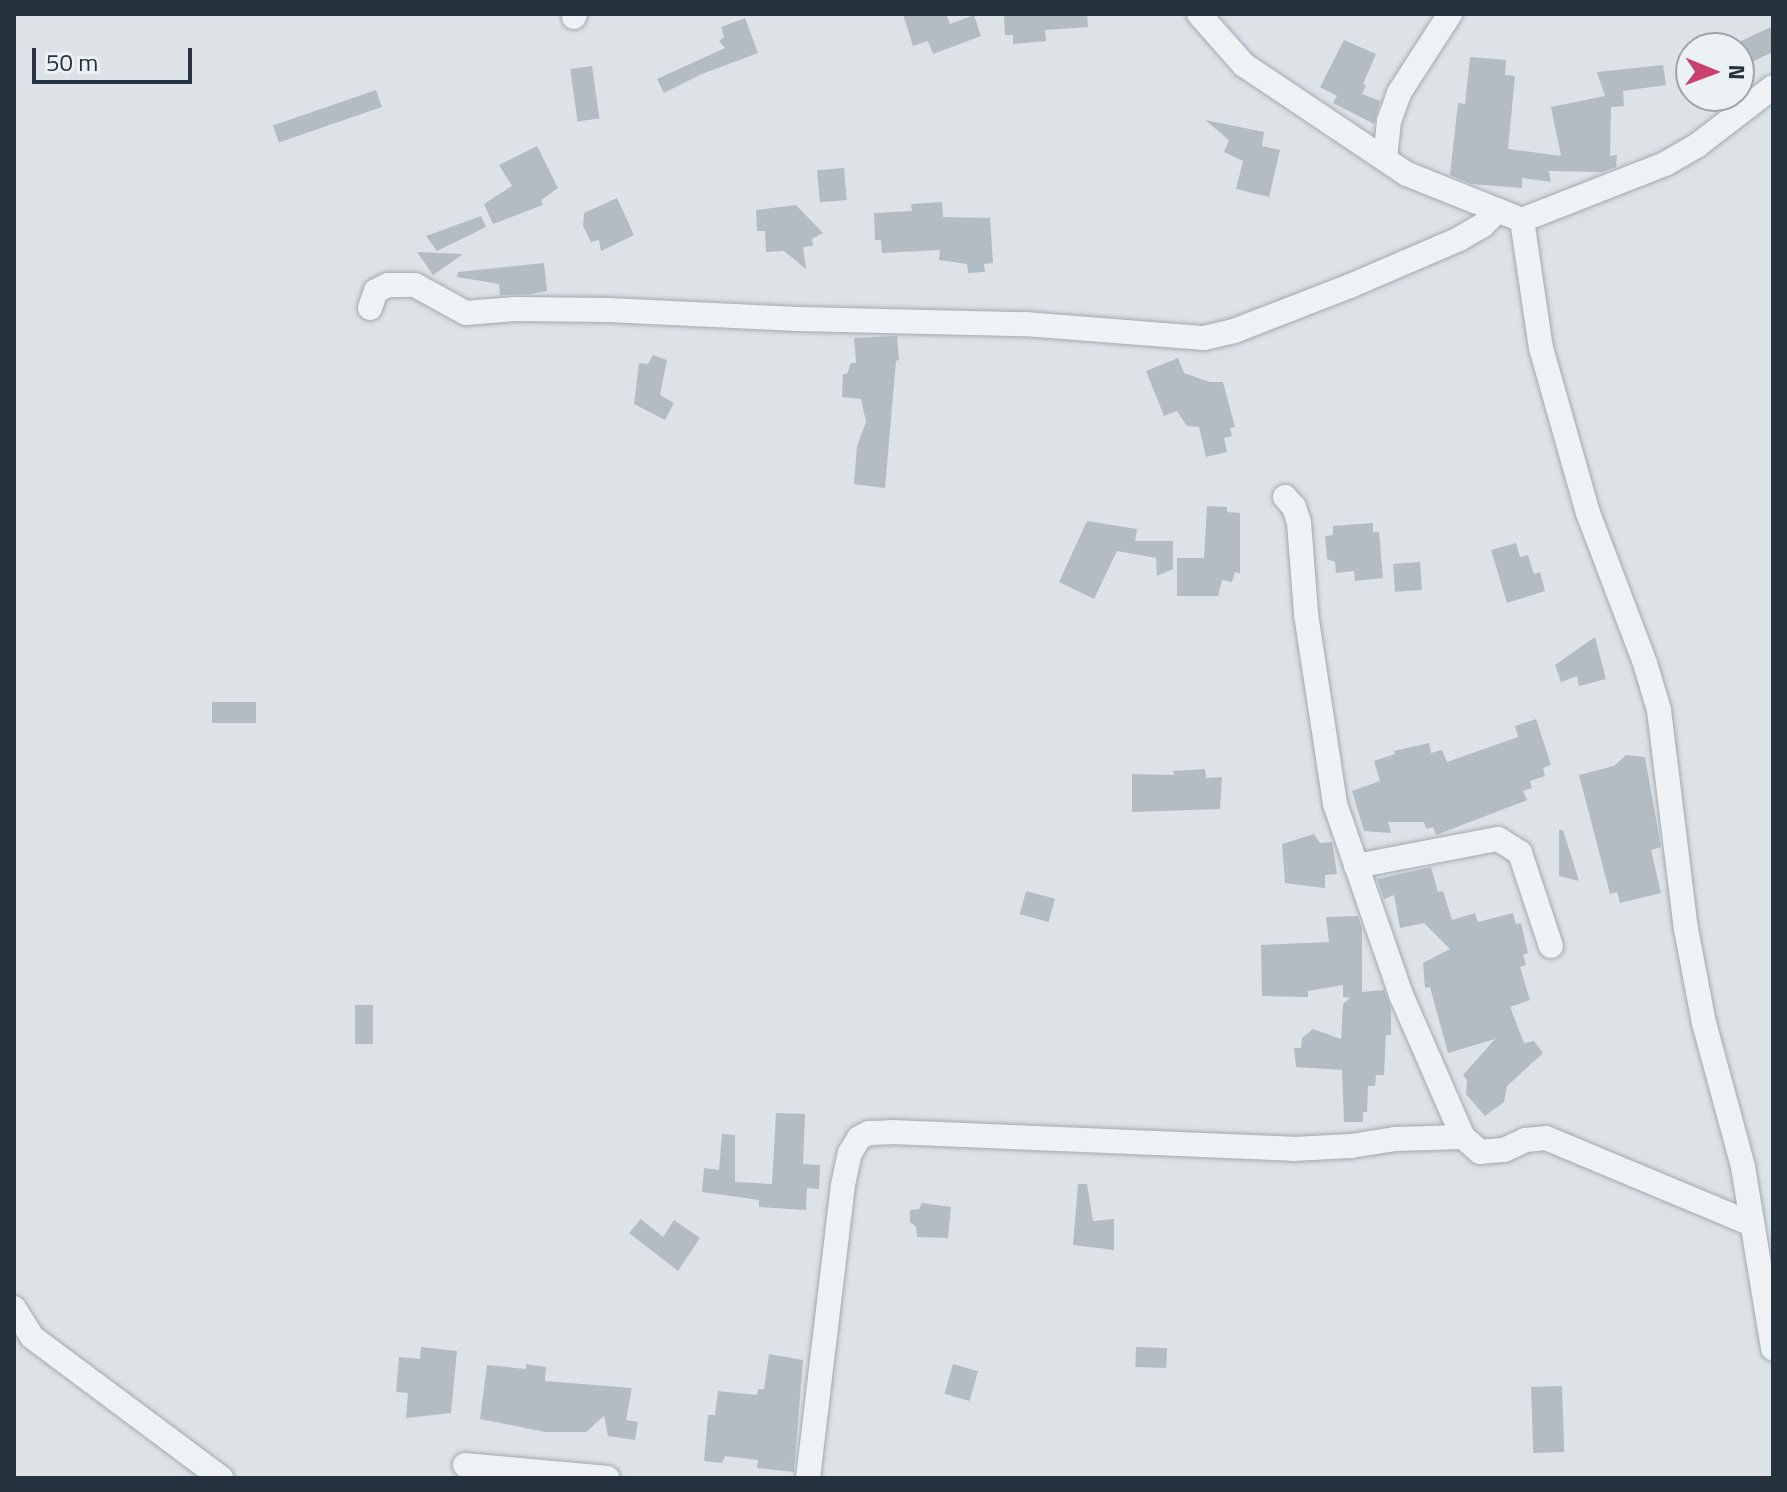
<!DOCTYPE html>
<html>
<head>
<meta charset="utf-8">
<style>
	body { margin:0 }
	#map { position:relative; width:1787px; height:1492px; overflow:hidden; background:#dce2e6; font-family:"Titillium Web",sans-serif }
	div>[style] { position:absolute }
	.building>* { inset:0; background:#b4bcc3; transform-origin:0 0 }
	.roads { filter:drop-shadow(0 0 2px #a2aab0) drop-shadow(0 0 2px #a2aab0) }
	.minor>* { height:24px; margin:-12px; padding:0 12px; transform-origin:12px; border-radius:12px; background:#eff2f5 }
	span { translate:-50% -50%; white-space:nowrap; text-align:center; line-height:1.15; -webkit-text-stroke:7px #ecf1f4; paint-order:stroke }
	.frame { position:absolute; inset:0; border:16px solid #26323d; pointer-events:none }
	.north { position:absolute; left:1675px; top:32px; width:80px; height:80px; box-sizing:border-box; background:#ecf1f4; border:2px solid #9da5ab; border-radius:50%; rotate:91deg; font-size:22px; font-weight:700; line-height:32px; text-align:center; color:#26323d }
	.north::after { content:''; display:block; margin:auto; width:28px; height:36px; background:#cc406f; clip-path:polygon(50% 0,100% 100%,50% 72%,0 100%) }
	.scale { position:absolute; left:32px; top:48px; width:160px; height:36px; box-sizing:border-box; border:4px solid #26323d; border-top:0; padding-left:10px; font-size:24px; line-height:28px; white-space:nowrap; color:#26323d; -webkit-text-stroke:6px #ecf1f4; paint-order:stroke }
</style>
</head>
<body>
<div id="map">
	<div class="building">
		<i style="clip-path:polygon(903px 14px,946px 14px,950px 24px,974px 15px,981px 36px,933px 54px,928px 41px,913px 46px)"></i>
		<i style="clip-path:polygon(1004px 14px,1087px 14px,1088px 27px,1045px 30px,1046px 41px,1013px 44px,1013px 35px,1005px 35px)"></i>
		<i style="clip-path:polygon(745px 18px,758px 53px,702px 74px,664px 93px,657px 79px,725px 48px,719px 41px,724px 37px,721px 27px)"></i>
		<i style="clip-path:polygon(1773px 26px,1773px 52px,1739px 68px,1739px 42px)"></i>
		<i style="clip-path:polygon(1344px 40px,1376px 54px,1363px 84px,1366px 86px,1362px 94px,1380px 101px,1374px 124px,1333px 103px,1337px 96px,1320px 87px)"></i>
		<i style="clip-path:polygon(1470px 57px,1506px 60px,1505px 75px,1515px 76px,1508px 149px,1561px 156px,1551px 107px,1605px 96px,1597px 72px,1663px 65px,1666px 85px,1623px 91px,1624px 106px,1611px 107px,1610px 156px,1617px 155px,1616px 167px,1603px 172px,1549px 171px,1551px 182px,1522px 178px,1522px 188px,1471px 184px,1450px 175px,1458px 103px,1465px 104px)"></i>
		<i style="left:592px;top:66px;width:53px;height:22px;rotate:82deg"></i>
		<i style="left:376px;top:90px;width:18px;height:109px;rotate:71deg"></i>
		<i style="clip-path:polygon(1205px 120px,1264px 132px,1262px 146px,1280px 150px,1269px 197px,1236px 189px,1243px 161px,1224px 152px,1229px 140px)"></i>
		<i style="clip-path:polygon(537px 146px,558px 188px,541px 200px,543px 205px,493px 224px,484px 204px,512px 186px,499px 165px)"></i>
		<i style="left:844px;top:168px;width:32px;height:27px;rotate:85deg"></i>
		<i style="clip-path:polygon(617px 198px,634px 235px,601px 251px,599px 240px,591px 242px,583px 226px,584px 213px)"></i>
		<i style="clip-path:polygon(942px 202px,943px 217px,990px 218px,993px 263px,984px 264px,985px 272px,968px 273px,967px 264px,939px 260px,940px 250px,882px 253px,881px 240px,875px 240px,874px 213px,912px 211px,911px 204px)"></i>
		<i style="clip-path:polygon(796px 205px,823px 233px,812px 239px,813px 246px,803px 247px,806px 269px,784px 251px,766px 252px,765px 231px,757px 231px,756px 210px)"></i>
		<i style="clip-path:polygon(481px 216px,486px 227px,437px 251px,426px 236px)"></i>
		<i style="clip-path:polygon(417px 252px,463px 254px,433px 275px)"></i>
		<i style="clip-path:polygon(544px 263px,547px 291px,530px 294px,500px 295px,499px 284px,457px 277px,458px 272px)"></i>
		<i style="clip-path:polygon(897px 336px,899px 360px,896px 361px,885px 488px,854px 484px,857px 446px,866px 422px,861px 399px,842px 397px,843px 374px,847px 374px,851px 363px,856px 363px,854px 338px)"></i>
		<i style="clip-path:polygon(653px 355px,667px 360px,660px 395px,674px 403px,665px 420px,634px 404px,639px 363px,648px 364px)"></i>
		<i style="clip-path:polygon(1178px 358px,1184px 373px,1210px 382px,1223px 382px,1235px 427px,1230px 428px,1232px 436px,1224px 438px,1227px 452px,1206px 457px,1199px 427px,1187px 426px,1177px 411px,1164px 416px,1146px 371px)"></i>
		<i style="clip-path:polygon(1207px 506px,1227px 507px,1227px 512px,1240px 513px,1240px 573px,1235px 572px,1232px 582px,1222px 580px,1218px 596px,1177px 596px,1177px 558px,1204px 558px)"></i>
		<i style="clip-path:polygon(1087px 521px,1137px 529px,1135px 541px,1173px 541px,1173px 569px,1157px 576px,1156px 558px,1117px 551px,1094px 599px,1059px 582px)"></i>
		<i style="clip-path:polygon(1373px 523px,1373px 532px,1379px 532px,1383px 578px,1355px 581px,1354px 571px,1336px 573px,1335px 562px,1327px 559px,1325px 536px,1333px 535px,1333px 526px)"></i>
		<i style="clip-path:polygon(1516px 543px,1520px 557px,1528px 555px,1534px 574px,1540px 572px,1545px 591px,1507px 603px,1491px 550px)"></i>
		<i style="left:1420px;top:562px;width:28px;height:27px;rotate:86deg"></i>
		<i style="clip-path:polygon(1595px 637px,1606px 679px,1579px 686px,1577px 676px,1561px 682px,1555px 665px)"></i>
		<i style="left:256px;top:702px;width:21px;height:44px;rotate:90deg"></i>
		<i style="clip-path:polygon(1536px 719px,1551px 765px,1543px 768px,1545px 776px,1530px 781px,1532px 788px,1523px 791px,1527px 800px,1436px 835px,1433px 827px,1426px 829px,1424px 822px,1388px 822px,1391px 833px,1364px 831px,1352px 791px,1380px 781px,1374px 761px,1395px 754px,1394px 751px,1429px 743px,1431px 753px,1442px 750px,1447px 762px,1518px 737px,1515px 726px)"></i>
		<i style="clip-path:polygon(1626px 755px,1645px 757px,1661px 847px,1651px 850px,1661px 893px,1620px 903px,1617px 892px,1610px 894px,1579px 775px,1614px 766px)"></i>
		<i style="clip-path:polygon(1205px 769px,1206px 778px,1222px 777px,1220px 809px,1132px 812px,1132px 774px,1174px 775px,1173px 771px)"></i>
		<i style="clip-path:polygon(1559px 830px,1563px 830px,1579px 881px,1559px 876px)"></i>
		<i style="clip-path:polygon(1314px 834px,1320px 843px,1332px 842px,1337px 874px,1325px 875px,1325px 888px,1285px 883px,1282px 844px)"></i>
		<i style="clip-path:polygon(1431px 867px,1438px 892px,1443px 891px,1452px 920px,1475px 913px,1478px 922px,1513px 913px,1516px 924px,1521px 923px,1528px 953px,1523px 955px,1526px 965px,1520px 967px,1530px 1000px,1510px 1007px,1524px 1043px,1534px 1041px,1543px 1053px,1507px 1086px,1504px 1102px,1485px 1116px,1466px 1094px,1467px 1080px,1463px 1075px,1495px 1039px,1448px 1053px,1430px 987px,1425px 988px,1423px 963px,1450px 949px,1424px 923px,1400px 928px,1394px 895px,1384px 899px,1377px 879px)"></i>
		<i style="left:1026px;top:891px;width:30px;height:24px;rotate:15deg"></i>
		<i style="clip-path:polygon(1358px 916px,1362px 928px,1362px 992px,1384px 990px,1391px 1009px,1391px 1035px,1386px 1035px,1384px 1075px,1376px 1075px,1375px 1086px,1368px 1086px,1367px 1112px,1363px 1112px,1363px 1122px,1344px 1122px,1342px 1070px,1296px 1067px,1294px 1048px,1301px 1048px,1302px 1038px,1313px 1029px,1341px 1039px,1343px 1004px,1350px 998px,1343px 997px,1343px 985px,1308px 991px,1308px 997px,1262px 996px,1261px 945px,1329px 942px,1326px 917px)"></i>
		<i style="left:373px;top:1005px;width:39px;height:18px;rotate:90deg"></i>
		<i style="clip-path:polygon(776px 1113px,805px 1114px,803px 1164px,820px 1165px,819px 1189px,807px 1188px,806px 1210px,759px 1207px,759px 1200px,702px 1192px,704px 1168px,719px 1170px,722px 1134px,735px 1135px,735px 1182px,772px 1184px)"></i>
		<i style="clip-path:polygon(1078px 1184px,1087px 1184px,1093px 1221px,1114px 1219px,1114px 1250px,1073px 1245px)"></i>
		<i style="clip-path:polygon(922px 1203px,951px 1207px,948px 1238px,917px 1237px,916px 1227px,910px 1222px,910px 1210px,919px 1209px)"></i>
		<i style="clip-path:polygon(641px 1219px,663px 1237px,674px 1220px,700px 1238px,678px 1271px,629px 1233px)"></i>
		<i style="clip-path:polygon(421px 1347px,457px 1351px,451px 1413px,406px 1418px,408px 1393px,396px 1392px,399px 1357px,420px 1359px)"></i>
		<i style="left:1136px;top:1347px;width:31px;height:20px;rotate:2deg"></i>
		<i style="clip-path:polygon(769px 1354px,803px 1360px,794px 1472px,757px 1468px,758px 1460px,725px 1456px,722px 1463px,704px 1461px,708px 1415px,715px 1415px,718px 1391px,757px 1395px,758px 1389px,764px 1389px)"></i>
		<i style="clip-path:polygon(526px 1364px,546px 1367px,545px 1381px,632px 1388px,626px 1420px,638px 1422px,635px 1440px,608px 1436px,604px 1416px,586px 1432px,545px 1432px,480px 1419px,487px 1365px,526px 1369px)"></i>
		<i style="left:953px;top:1364px;width:26px;height:31px;rotate:16deg"></i>
		<i style="left:1562px;top:1386px;width:66px;height:31px;rotate:88deg"></i>
	</div>
	<div class="roads">
		<div class="minor">
			<i style="left:1199px;top:14px;width:68px;rotate:48.6deg"></i>
			<i style="left:1244px;top:65px;width:196px;rotate:33.8deg"></i>
			<i style="left:1407px;top:174px;width:124px;rotate:21.8deg"></i>
			<i style="left:1522px;top:220px;width:154px;rotate:-21.4deg"></i>
			<i style="left:1665px;top:164px;width:39px;rotate:-30deg"></i>
			<i style="left:1699px;top:144px;width:93px;rotate:-37.6deg"></i>
			<i style="left:574px;top:17px;width:3px;rotate:-72deg"></i>
			<i style="left:1385px;top:159px;width:38px;rotate:-84deg"></i>
			<i style="left:1389px;top:121px;width:30px;rotate:-70deg"></i>
			<i style="left:1399px;top:93px;width:94px;rotate:-57.2deg"></i>
			<i style="left:1522px;top:220px;width:129px;rotate:81.6deg"></i>
			<i style="left:1541px;top:348px;width:172px;rotate:74.1deg"></i>
			<i style="left:1588px;top:513px;width:160px;rotate:69.2deg"></i>
			<i style="left:1645px;top:663px;width:49px;rotate:73.4deg"></i>
			<i style="left:1659px;top:710px;width:221px;rotate:83deg"></i>
			<i style="left:1686px;top:929px;width:96px;rotate:79.2deg"></i>
			<i style="left:1704px;top:1023px;width:149px;rotate:74.8deg"></i>
			<i style="left:1743px;top:1167px;width:184px;rotate:80.6deg"></i>
			<i style="left:370px;top:308px;width:18px;rotate:-71deg"></i>
			<i style="left:376px;top:291px;width:13px;rotate:-27deg"></i>
			<i style="left:388px;top:285px;width:27px"></i>
			<i style="left:415px;top:285px;width:58px;rotate:28.8deg"></i>
			<i style="left:466px;top:313px;width:49px;rotate:-4.7deg"></i>
			<i style="left:515px;top:309px;width:93px;rotate:0.6deg"></i>
			<i style="left:608px;top:310px;width:190px;rotate:2.7deg"></i>
			<i style="left:798px;top:319px;width:227px;rotate:1.3deg"></i>
			<i style="left:1025px;top:324px;width:180px;rotate:4.5deg"></i>
			<i style="left:1204px;top:338px;width:31px;rotate:-13deg"></i>
			<i style="left:1234px;top:331px;width:124px;rotate:-21.2deg"></i>
			<i style="left:1350px;top:286px;width:119px;rotate:-23.3deg"></i>
			<i style="left:1459px;top:239px;width:28px;rotate:-30deg"></i>
			<i style="left:1483px;top:225px;width:21px;rotate:-45deg"></i>
			<i style="left:1285px;top:497px;width:13px;rotate:48deg"></i>
			<i style="left:1294px;top:507px;width:16px;rotate:72deg"></i>
			<i style="left:1299px;top:522px;width:92px;rotate:85.6deg"></i>
			<i style="left:1306px;top:614px;width:192px;rotate:81.3deg"></i>
			<i style="left:1335px;top:804px;width:204px;rotate:70.9deg"></i>
			<i style="left:1402px;top:997px;width:153px;rotate:66.5deg"></i>
			<i style="left:1463px;top:1137px;width:23px;rotate:41deg"></i>
			<i style="left:1480px;top:1152px;width:24px;rotate:-5deg"></i>
			<i style="left:1504px;top:1150px;width:23px;rotate:-25deg"></i>
			<i style="left:1525px;top:1140px;width:21px;rotate:-5deg"></i>
			<i style="left:1546px;top:1138px;width:223px;rotate:22.7deg"></i>
			<i style="left:1356px;top:866px;width:145px;rotate:-10.8deg"></i>
			<i style="left:1498px;top:839px;width:26px;rotate:32deg"></i>
			<i style="left:1520px;top:853px;width:98px;rotate:71.6deg"></i>
			<i style="left:14px;top:1308px;width:34px;rotate:58deg"></i>
			<i style="left:32px;top:1337px;width:236px;rotate:36.7deg"></i>
			<i style="left:465px;top:1465px;width:143px;rotate:5.2deg"></i>
			<i style="left:808px;top:1478px;width:295px;rotate:-83.2deg"></i>
			<i style="left:843px;top:1185px;width:33px;rotate:-78deg"></i>
			<i style="left:850px;top:1153px;width:17px;rotate:-59deg"></i>
			<i style="left:859px;top:1138px;width:11px;rotate:-27deg"></i>
			<i style="left:869px;top:1133px;width:23px;rotate:-2deg"></i>
			<i style="left:892px;top:1132px;width:401px;rotate:2.4deg"></i>
			<i style="left:1293px;top:1149px;width:58px;rotate:-3deg"></i>
			<i style="left:1351px;top:1146px;width:45px;rotate:-9deg"></i>
			<i style="left:1395px;top:1139px;width:68px;rotate:-1.7deg"></i>
		</div>
	</div>
	<div class="frame"></div>
	<div class="north">N</div>
	<div class="scale">50 m</div>
</div>
</body>
</html>
